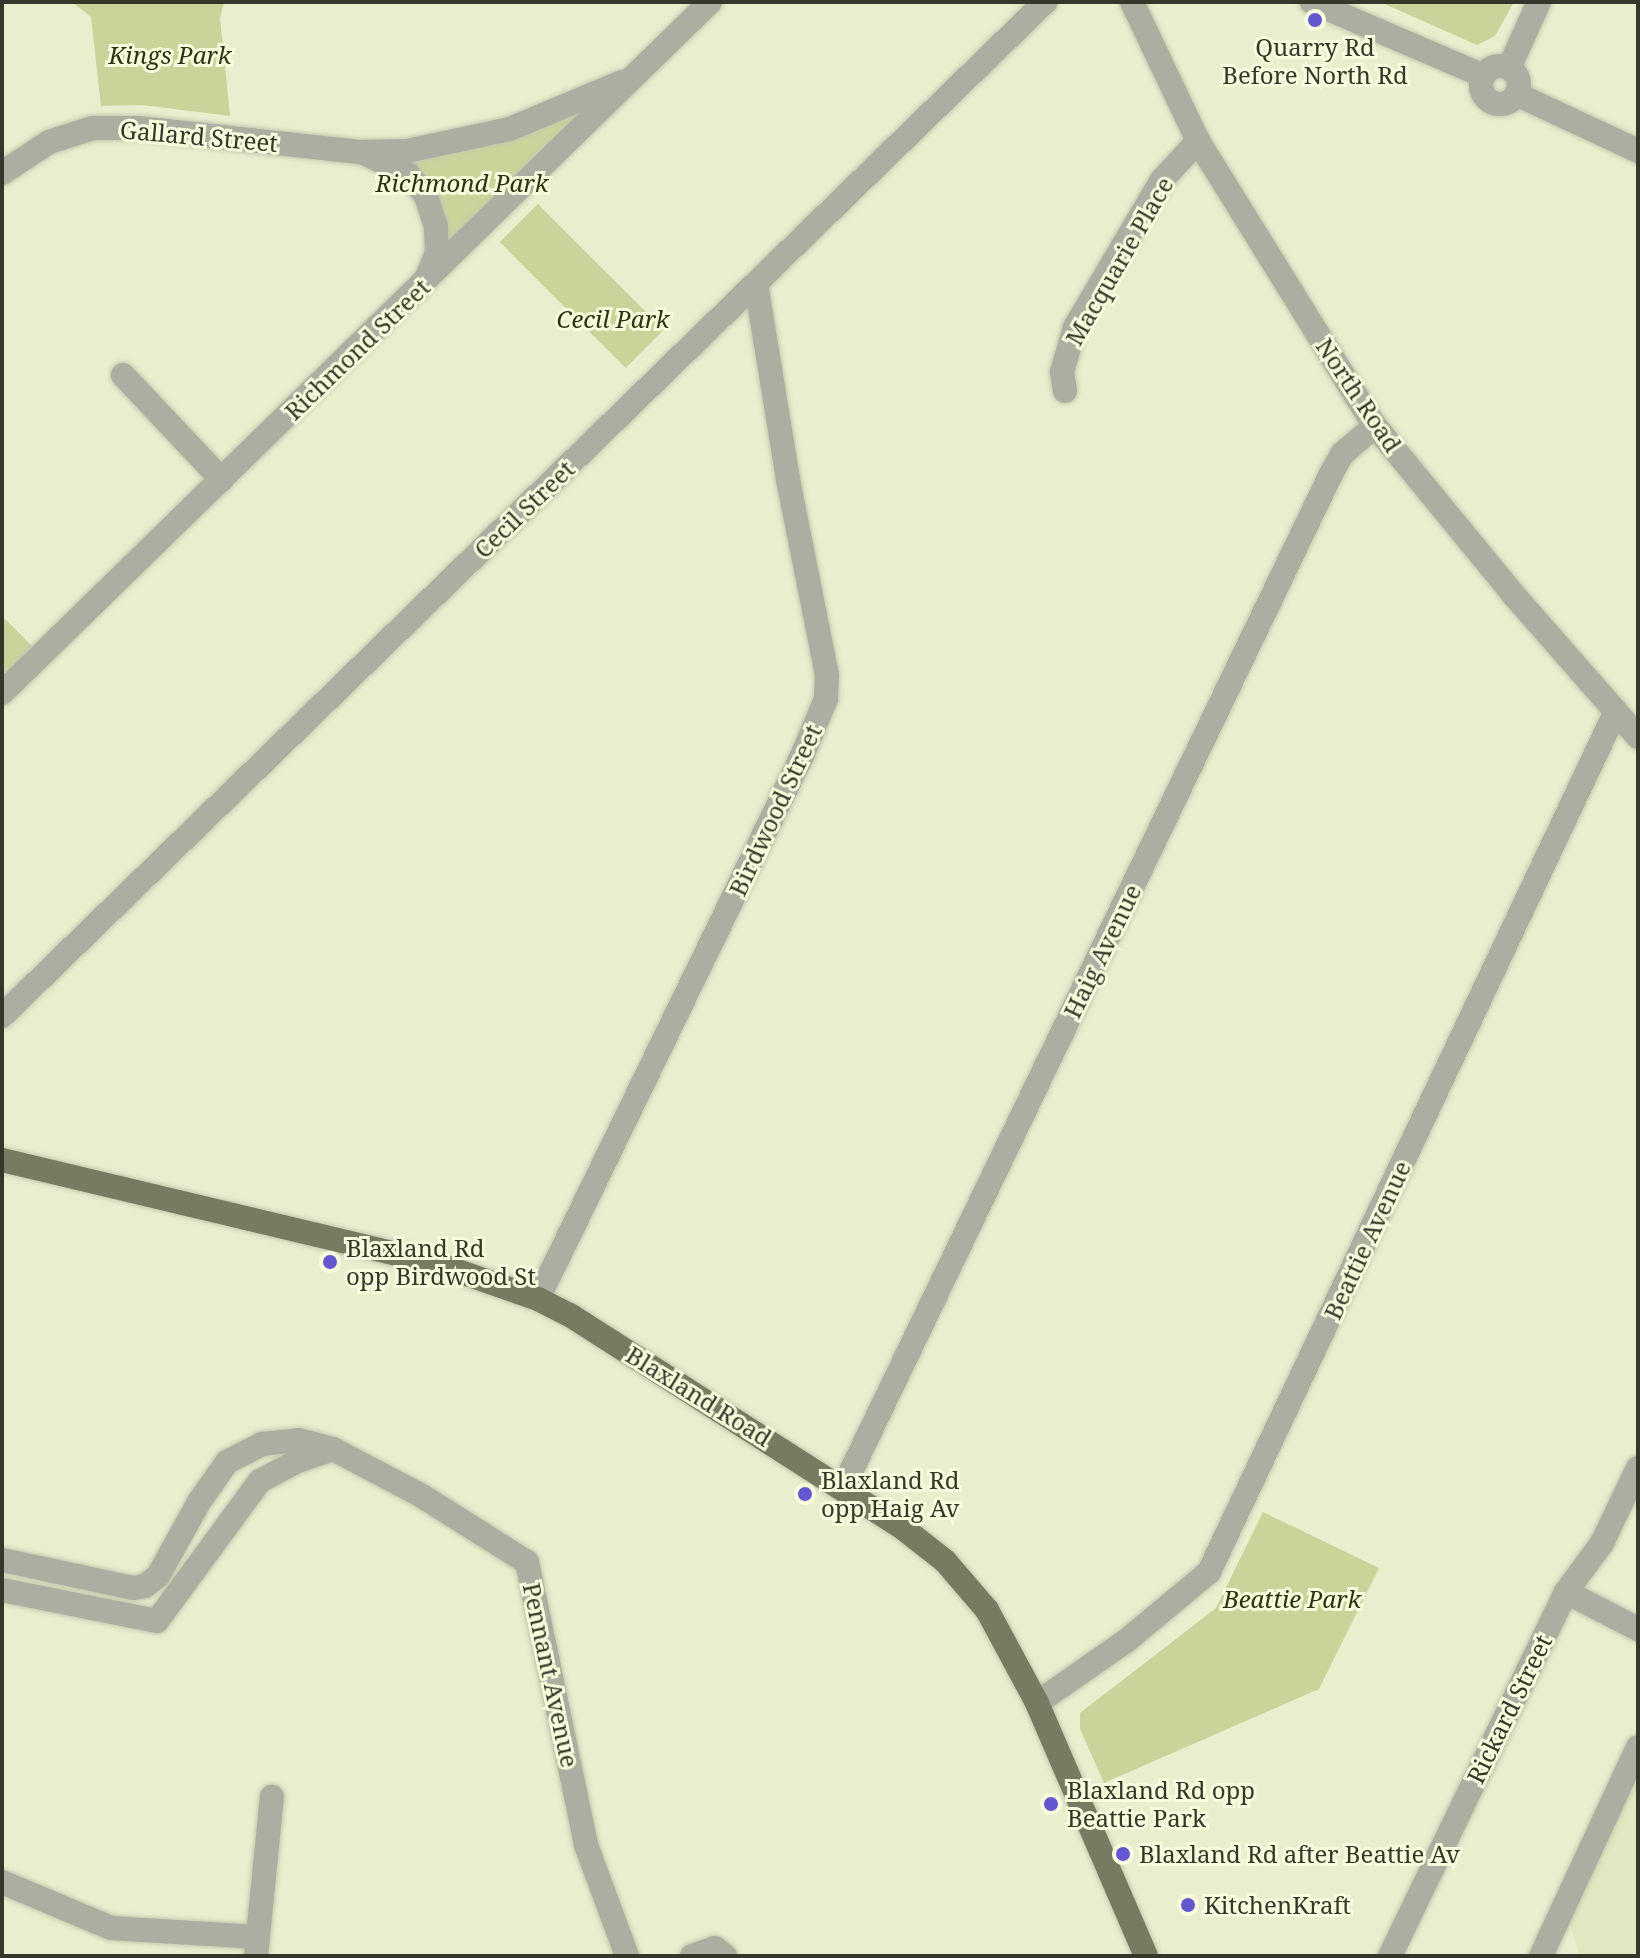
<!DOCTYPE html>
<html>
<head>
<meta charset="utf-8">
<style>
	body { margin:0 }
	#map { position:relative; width:1640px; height:1958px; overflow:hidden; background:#e9eecf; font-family:"Noto Serif",serif }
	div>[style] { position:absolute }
	.built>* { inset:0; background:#e1e7c0 }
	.green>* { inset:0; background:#cad49a; transform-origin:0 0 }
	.roads { filter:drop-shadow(0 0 2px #c5c9ae) drop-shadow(0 0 2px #c5c9ae) }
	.minor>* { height:24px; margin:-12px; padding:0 12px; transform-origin:12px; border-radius:12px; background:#abaea0 }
	.minor>.ring { margin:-12px; padding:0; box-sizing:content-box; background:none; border:24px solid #abaea0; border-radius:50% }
	.major>* { height:24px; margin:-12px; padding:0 12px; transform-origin:12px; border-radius:12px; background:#767b62 }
	.dots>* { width:22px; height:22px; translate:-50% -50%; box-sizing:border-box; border:4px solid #f6fcdc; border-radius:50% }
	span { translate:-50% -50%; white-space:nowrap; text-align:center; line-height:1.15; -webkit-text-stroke:6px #f6fcdc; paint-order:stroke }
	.poi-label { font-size:24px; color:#35372a }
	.left { translate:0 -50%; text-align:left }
	.park-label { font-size:24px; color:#2e3210; font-style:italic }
	.street-label { font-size:24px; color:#35372a }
	.frame { position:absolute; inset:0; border:4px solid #35372a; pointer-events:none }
</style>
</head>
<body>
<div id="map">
	<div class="built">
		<i style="clip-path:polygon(1638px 1776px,1638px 1956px,1580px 1956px,1569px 1922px)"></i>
	</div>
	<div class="green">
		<i style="clip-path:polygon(72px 2px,224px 2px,220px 18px,230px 116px,142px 105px,101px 106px,91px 17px)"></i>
		<i style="clip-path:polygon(1380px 2px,1514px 2px,1495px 36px,1477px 45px)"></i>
		<i style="clip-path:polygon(590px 104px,443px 251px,444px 239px,389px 157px)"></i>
		<i style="left:538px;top:204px;width:178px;height:54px;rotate:45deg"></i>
		<i style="clip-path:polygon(2px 616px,32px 646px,2px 678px)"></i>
		<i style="clip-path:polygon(1263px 1512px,1379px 1568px,1319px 1689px,1104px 1783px,1080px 1729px,1080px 1713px,1216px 1608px)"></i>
	</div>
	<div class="roads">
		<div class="minor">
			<i style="left:1132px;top:2px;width:154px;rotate:64.6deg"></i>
			<i style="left:1198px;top:141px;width:335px;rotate:58.2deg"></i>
			<i style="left:1375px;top:426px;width:217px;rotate:50.6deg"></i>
			<i style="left:1513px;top:594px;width:190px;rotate:48.8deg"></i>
			<i style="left:1312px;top:2px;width:187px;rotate:23.3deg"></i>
			<i class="ring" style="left:1481px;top:66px;width:14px;height:14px"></i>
			<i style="left:1509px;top:68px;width:72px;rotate:-65.6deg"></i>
			<i style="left:1516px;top:94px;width:135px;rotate:25deg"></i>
			<i style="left:366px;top:154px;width:48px;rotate:26deg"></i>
			<i style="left:409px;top:175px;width:27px;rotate:51deg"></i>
			<i style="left:426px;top:196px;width:32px;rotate:72deg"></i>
			<i style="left:436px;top:226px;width:27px;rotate:88deg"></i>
			<i style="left:437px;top:253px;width:26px;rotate:113deg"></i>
			<i style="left:2px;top:173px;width:56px;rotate:-33.4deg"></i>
			<i style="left:49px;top:142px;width:46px;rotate:-17.7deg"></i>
			<i style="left:93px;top:128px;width:46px"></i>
			<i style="left:139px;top:128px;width:222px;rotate:6.2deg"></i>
			<i style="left:360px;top:152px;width:47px;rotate:-1.2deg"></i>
			<i style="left:407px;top:151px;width:105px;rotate:-12.1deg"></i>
			<i style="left:510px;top:129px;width:121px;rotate:-22.8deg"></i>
			<i style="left:123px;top:375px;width:144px;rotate:46.7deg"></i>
			<i style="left:1065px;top:391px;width:19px;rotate:-99deg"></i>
			<i style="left:1062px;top:372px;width:47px;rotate:-73.9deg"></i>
			<i style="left:1075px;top:327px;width:171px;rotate:-59.4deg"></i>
			<i style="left:1162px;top:180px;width:53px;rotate:-47.3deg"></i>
			<i style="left:2px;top:693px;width:989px;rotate:-44.3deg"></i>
			<i style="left:2px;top:1016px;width:1455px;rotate:-44.19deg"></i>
			<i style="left:538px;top:1299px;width:604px;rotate:-64.07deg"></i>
			<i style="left:802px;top:756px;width:62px;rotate:-67.2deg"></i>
			<i style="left:826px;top:699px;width:24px;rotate:-88deg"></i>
			<i style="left:827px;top:675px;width:200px;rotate:-101.3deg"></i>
			<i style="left:788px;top:479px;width:198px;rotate:-99.3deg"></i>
			<i style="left:843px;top:1488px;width:1125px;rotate:-64.3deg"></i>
			<i style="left:1331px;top:474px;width:23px;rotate:-61deg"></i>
			<i style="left:1342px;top:454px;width:43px;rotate:-40.3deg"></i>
			<i style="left:2px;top:1560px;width:134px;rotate:12.1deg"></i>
			<i style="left:133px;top:1588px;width:12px;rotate:-9deg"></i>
			<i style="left:145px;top:1586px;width:16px;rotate:-38deg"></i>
			<i style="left:158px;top:1576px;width:85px;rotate:-61deg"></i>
			<i style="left:199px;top:1502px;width:49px;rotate:-55deg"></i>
			<i style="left:227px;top:1462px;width:39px;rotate:-27deg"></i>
			<i style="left:262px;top:1444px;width:37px;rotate:-6deg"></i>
			<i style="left:299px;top:1440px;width:35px;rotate:15deg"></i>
			<i style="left:333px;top:1449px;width:101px;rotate:27.8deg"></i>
			<i style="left:422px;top:1496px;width:124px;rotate:32.2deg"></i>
			<i style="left:527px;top:1562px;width:289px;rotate:78.2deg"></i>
			<i style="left:586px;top:1845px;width:118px;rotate:69.7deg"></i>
			<i style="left:2px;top:1590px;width:158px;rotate:11.3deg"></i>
			<i style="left:157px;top:1621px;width:174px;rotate:-53.7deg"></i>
			<i style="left:260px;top:1481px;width:40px;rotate:-28deg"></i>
			<i style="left:295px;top:1462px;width:40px;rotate:-18.9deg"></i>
			<i style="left:1566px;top:1592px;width:81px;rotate:27.2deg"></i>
			<i style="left:1037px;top:1703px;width:108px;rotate:-34.9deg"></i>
			<i style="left:1126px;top:1641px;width:108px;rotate:-39.7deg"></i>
			<i style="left:1209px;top:1572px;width:952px;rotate:-64.7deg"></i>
			<i style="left:2px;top:1882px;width:118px;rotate:22.9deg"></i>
			<i style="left:111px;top:1928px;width:147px;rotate:3.5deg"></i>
			<i style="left:256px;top:1956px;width:160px;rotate:-84.3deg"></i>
			<i style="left:692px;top:1956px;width:24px;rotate:-19deg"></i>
			<i style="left:715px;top:1948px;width:13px;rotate:39deg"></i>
			<i style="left:1390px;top:1956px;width:404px;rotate:-64.2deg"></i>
			<i style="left:1566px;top:1592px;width:61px;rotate:-53.7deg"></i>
			<i style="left:1602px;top:1543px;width:83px;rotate:-64.4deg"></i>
			<i style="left:1541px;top:1956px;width:230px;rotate:-65.1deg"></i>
		</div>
		<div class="major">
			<i style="left:2px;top:1160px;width:445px;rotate:13.4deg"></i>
			<i style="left:435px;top:1263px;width:109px;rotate:19.3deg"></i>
			<i style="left:538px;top:1299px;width:36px;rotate:27deg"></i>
			<i style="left:570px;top:1315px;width:390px;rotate:32.6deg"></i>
			<i style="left:899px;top:1525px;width:58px;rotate:38deg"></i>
			<i style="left:945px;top:1561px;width:65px;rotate:49.4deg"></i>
			<i style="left:987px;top:1610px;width:106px;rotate:61.7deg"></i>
			<i style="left:1037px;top:1703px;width:275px;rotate:66.7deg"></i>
		</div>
	</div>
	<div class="dots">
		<i style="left:1315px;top:20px;background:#6457d0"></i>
		<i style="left:330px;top:1262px;background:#6457d0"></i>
		<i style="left:805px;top:1494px;background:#6457d0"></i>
		<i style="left:1051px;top:1804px;background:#6457d0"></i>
		<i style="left:1123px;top:1854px;background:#6457d0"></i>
		<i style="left:1188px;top:1905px;background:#6457d0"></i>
	</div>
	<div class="poi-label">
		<span style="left:1315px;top:61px">Quarry Rd<br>Before North Rd</span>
		<span class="left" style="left:346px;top:1262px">Blaxland Rd<br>opp Birdwood St</span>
		<span class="left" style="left:821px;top:1494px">Blaxland Rd<br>opp Haig Av</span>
		<span class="left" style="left:1067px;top:1804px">Blaxland Rd opp<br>Beattie Park</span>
		<span class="left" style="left:1139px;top:1854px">Blaxland Rd after Beattie Av</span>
		<span class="left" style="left:1204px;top:1905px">KitchenKraft</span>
	</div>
	<div class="park-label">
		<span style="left:170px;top:55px">Kings Park</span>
		<span style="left:462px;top:183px">Richmond Park</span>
		<span style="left:613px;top:319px">Cecil Park</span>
		<span style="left:1292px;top:1599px">Beattie Park</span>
	</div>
	<div class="street-label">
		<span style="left:199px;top:136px;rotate:5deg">Gallard Street</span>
		<span style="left:1119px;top:261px;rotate:-60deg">Macquarie Place</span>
		<span style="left:357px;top:349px;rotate:-44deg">Richmond Street</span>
		<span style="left:1359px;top:395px;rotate:56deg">North Road</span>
		<span style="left:524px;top:509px;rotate:-44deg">Cecil Street</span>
		<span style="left:775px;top:810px;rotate:-65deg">Birdwood Street</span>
		<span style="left:1102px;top:951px;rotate:-64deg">Haig Avenue</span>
		<span style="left:1367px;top:1240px;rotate:-65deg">Beattie Avenue</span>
		<span style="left:699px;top:1396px;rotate:32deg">Blaxland Road</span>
		<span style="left:551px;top:1675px;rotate:78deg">Pennant Avenue</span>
		<span style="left:1509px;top:1709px;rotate:-64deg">Rickard Street</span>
	</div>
	<div class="frame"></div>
</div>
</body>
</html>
